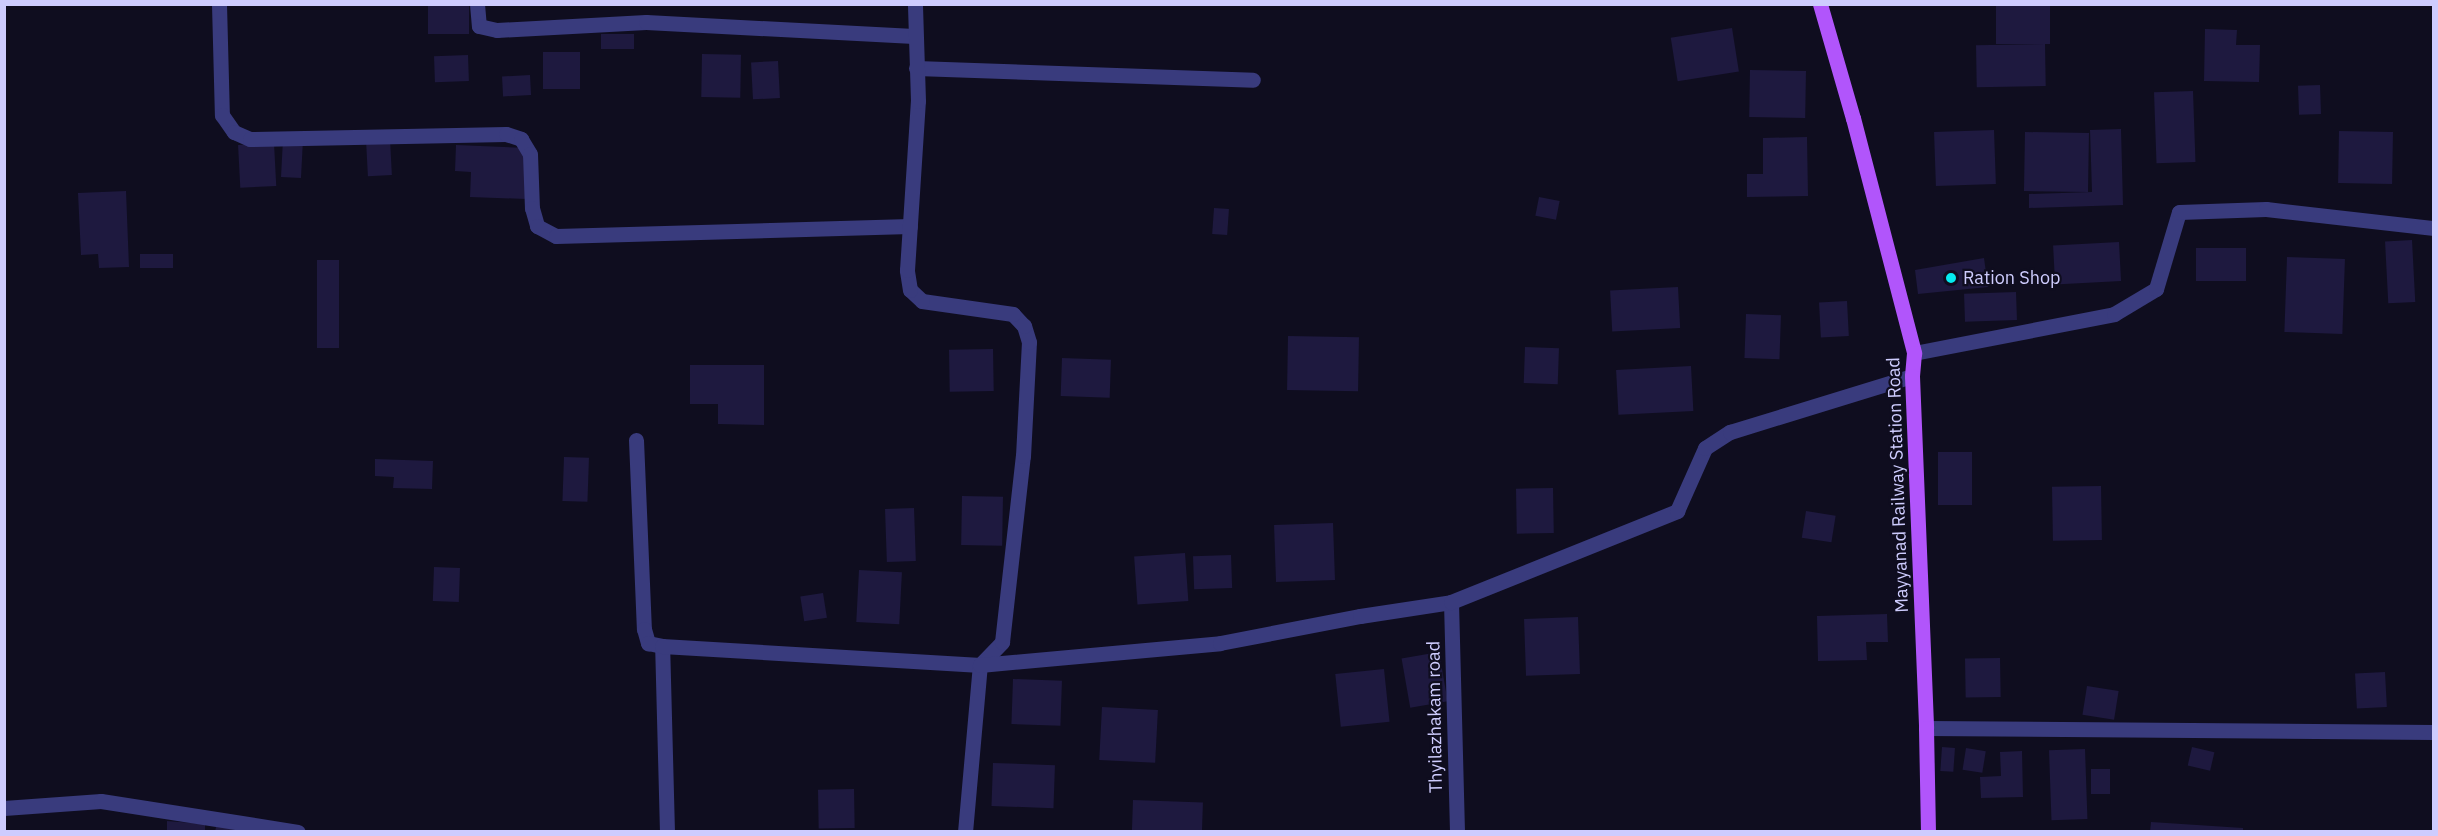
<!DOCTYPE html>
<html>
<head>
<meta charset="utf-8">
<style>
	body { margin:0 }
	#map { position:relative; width:2438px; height:836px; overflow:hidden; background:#0f0d1f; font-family:"IBM Plex Sans",sans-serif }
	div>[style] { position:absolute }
	.building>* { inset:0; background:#1e193f; transform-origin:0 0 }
	.minor>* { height:15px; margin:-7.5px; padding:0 7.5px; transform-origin:7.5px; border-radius:7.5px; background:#393b7d }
	.major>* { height:15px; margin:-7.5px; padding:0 7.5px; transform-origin:7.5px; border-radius:7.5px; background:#b155fb }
	.dots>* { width:16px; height:16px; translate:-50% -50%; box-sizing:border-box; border:3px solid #0f0d1f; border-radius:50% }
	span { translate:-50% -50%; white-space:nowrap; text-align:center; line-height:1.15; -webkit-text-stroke:4.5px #0f0d1f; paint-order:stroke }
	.poi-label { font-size:18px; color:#ceccfe }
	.left { translate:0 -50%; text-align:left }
	.street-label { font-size:18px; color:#ceccfe }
	.frame { position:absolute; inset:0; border:6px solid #ceccfe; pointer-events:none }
</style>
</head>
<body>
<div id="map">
	<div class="building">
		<i style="left:428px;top:4px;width:41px;height:30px"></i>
		<i style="left:1996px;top:4px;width:54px;height:40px"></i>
		<i style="left:1732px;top:28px;width:44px;height:62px;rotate:81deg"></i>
		<i style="clip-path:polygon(2205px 29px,2237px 30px,2236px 45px,2260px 45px,2259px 82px,2204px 81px)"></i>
		<i style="left:634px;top:34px;width:15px;height:33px;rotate:90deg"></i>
		<i style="left:2045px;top:44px;width:42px;height:69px;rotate:89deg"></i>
		<i style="left:543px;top:52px;width:37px;height:37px"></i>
		<i style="left:702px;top:54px;width:39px;height:43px;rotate:1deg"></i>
		<i style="left:468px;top:55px;width:26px;height:34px;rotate:88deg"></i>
		<i style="left:778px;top:61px;width:37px;height:27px;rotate:87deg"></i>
		<i style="left:1750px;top:70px;width:56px;height:47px;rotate:1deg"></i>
		<i style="left:530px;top:75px;width:20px;height:28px;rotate:87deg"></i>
		<i style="left:2320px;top:85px;width:29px;height:22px;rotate:88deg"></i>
		<i style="left:2193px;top:91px;width:71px;height:39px;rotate:88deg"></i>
		<i style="clip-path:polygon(2121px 129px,2123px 205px,2029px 208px,2029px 194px,2092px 192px,2090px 130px)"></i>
		<i style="left:1994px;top:130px;width:54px;height:60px;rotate:88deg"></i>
		<i style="left:2339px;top:131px;width:54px;height:52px;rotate:1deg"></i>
		<i style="left:2025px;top:132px;width:64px;height:59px;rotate:1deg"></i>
		<i style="clip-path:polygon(1807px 137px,1808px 196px,1747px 197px,1747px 174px,1763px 174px,1763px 138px)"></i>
		<i style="left:283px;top:139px;width:20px;height:38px;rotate:3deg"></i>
		<i style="left:390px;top:139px;width:36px;height:24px;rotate:87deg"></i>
		<i style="left:274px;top:143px;width:43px;height:36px;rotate:87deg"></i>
		<i style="clip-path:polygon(456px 145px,528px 148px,526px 199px,470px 197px,471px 172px,455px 171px)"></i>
		<i style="clip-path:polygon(126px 191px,129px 267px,99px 268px,98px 254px,81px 255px,78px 193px)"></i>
		<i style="left:1539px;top:197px;width:21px;height:19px;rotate:11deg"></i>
		<i style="left:1214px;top:208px;width:15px;height:26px;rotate:4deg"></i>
		<i style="left:2412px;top:240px;width:62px;height:27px;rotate:87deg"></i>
		<i style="left:2119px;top:242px;width:39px;height:66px;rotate:87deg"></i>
		<i style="left:2246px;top:248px;width:33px;height:50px;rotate:90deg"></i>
		<i style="left:140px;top:254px;width:33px;height:14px"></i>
		<i style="left:2287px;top:257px;width:58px;height:75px;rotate:2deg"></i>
		<i style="clip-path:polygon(1984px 258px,1988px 287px,1918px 294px,1915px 270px)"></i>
		<i style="left:317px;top:260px;width:22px;height:88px"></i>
		<i style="left:1678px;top:287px;width:41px;height:68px;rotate:87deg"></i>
		<i style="left:2016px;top:292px;width:28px;height:52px;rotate:88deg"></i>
		<i style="left:1847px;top:301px;width:35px;height:28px;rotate:87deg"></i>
		<i style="left:1746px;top:314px;width:35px;height:44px;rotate:2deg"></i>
		<i style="left:1288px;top:336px;width:71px;height:54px;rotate:1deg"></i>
		<i style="left:1525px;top:347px;width:34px;height:36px;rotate:2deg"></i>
		<i style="left:993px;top:349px;width:42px;height:44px;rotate:89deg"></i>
		<i style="left:1062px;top:358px;width:49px;height:38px;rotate:2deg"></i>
		<i style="clip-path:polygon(690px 365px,764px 365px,764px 425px,718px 424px,718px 404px,690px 404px)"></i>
		<i style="left:1691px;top:366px;width:45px;height:75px;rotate:87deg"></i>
		<i style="left:1938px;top:452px;width:34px;height:53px"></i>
		<i style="left:564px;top:457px;width:25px;height:44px;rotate:2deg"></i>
		<i style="clip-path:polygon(375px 459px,433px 461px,432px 489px,393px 488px,394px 477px,375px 476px)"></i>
		<i style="left:2101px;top:486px;width:54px;height:49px;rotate:89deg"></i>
		<i style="left:1553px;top:488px;width:45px;height:37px;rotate:89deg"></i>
		<i style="left:962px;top:496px;width:41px;height:49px;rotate:1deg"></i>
		<i style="left:914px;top:508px;width:53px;height:29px;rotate:88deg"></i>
		<i style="left:1806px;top:511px;width:30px;height:27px;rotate:9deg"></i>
		<i style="left:1333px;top:523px;width:57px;height:59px;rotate:88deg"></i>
		<i style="left:1185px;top:553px;width:48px;height:51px;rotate:86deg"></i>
		<i style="left:1231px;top:555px;width:33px;height:38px;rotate:88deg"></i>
		<i style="left:434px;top:567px;width:26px;height:34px;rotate:2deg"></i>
		<i style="left:859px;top:570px;width:43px;height:52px;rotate:3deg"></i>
		<i style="left:823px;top:593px;width:25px;height:23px;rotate:81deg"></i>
		<i style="clip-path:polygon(1887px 614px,1888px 642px,1866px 642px,1867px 660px,1818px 661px,1817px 616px)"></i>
		<i style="left:1578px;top:617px;width:57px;height:54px;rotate:88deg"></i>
		<i style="left:1439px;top:652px;width:50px;height:38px;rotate:80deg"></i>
		<i style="left:2000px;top:658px;width:39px;height:35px;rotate:89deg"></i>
		<i style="left:1384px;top:669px;width:53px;height:49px;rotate:84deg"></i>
		<i style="left:2385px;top:672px;width:35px;height:30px;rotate:87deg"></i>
		<i style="left:1013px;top:679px;width:49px;height:45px;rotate:2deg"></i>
		<i style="left:2087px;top:686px;width:32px;height:29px;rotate:9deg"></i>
		<i style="left:1102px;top:707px;width:56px;height:53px;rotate:3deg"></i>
		<i style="left:1942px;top:747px;width:13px;height:24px;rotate:4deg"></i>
		<i style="left:2192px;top:747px;width:23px;height:19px;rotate:13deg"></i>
		<i style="left:1966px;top:748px;width:20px;height:22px;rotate:9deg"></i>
		<i style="left:2085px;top:749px;width:70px;height:36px;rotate:88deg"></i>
		<i style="clip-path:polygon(2022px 751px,2023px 797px,1981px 798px,1980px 777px,2001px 776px,2000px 752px)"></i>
		<i style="left:993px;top:763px;width:62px;height:43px;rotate:2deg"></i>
		<i style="left:2091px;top:769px;width:19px;height:25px"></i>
		<i style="left:854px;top:789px;width:39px;height:36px;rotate:89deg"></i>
		<i style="left:1133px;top:800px;width:70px;height:32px;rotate:2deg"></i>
		<i style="clip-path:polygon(167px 821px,205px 824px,205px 832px,167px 832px)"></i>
		<i style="clip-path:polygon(2151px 822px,2243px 828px,2243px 832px,2150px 832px)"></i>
		<i style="clip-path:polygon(216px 827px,243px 828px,243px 832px,215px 832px)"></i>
	</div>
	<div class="minor">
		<i style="left:219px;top:4px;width:111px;rotate:88.5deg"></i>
		<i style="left:222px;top:115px;width:21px;rotate:55deg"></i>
		<i style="left:234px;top:132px;width:17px;rotate:24deg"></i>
		<i style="left:250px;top:139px;width:256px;rotate:-1.1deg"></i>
		<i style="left:506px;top:134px;width:16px;rotate:18deg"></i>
		<i style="left:521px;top:139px;width:17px;rotate:59deg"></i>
		<i style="left:530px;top:154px;width:54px;rotate:87.9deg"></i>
		<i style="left:532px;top:208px;width:19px;rotate:74deg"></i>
		<i style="left:537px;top:226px;width:21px;rotate:28deg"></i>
		<i style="left:556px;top:236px;width:354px;rotate:-1.6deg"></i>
		<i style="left:477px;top:4px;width:22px;rotate:85deg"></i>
		<i style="left:479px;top:26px;width:18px;rotate:13deg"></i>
		<i style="left:497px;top:30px;width:149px;rotate:-3.1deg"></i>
		<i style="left:646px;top:22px;width:268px;rotate:3deg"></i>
		<i style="left:916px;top:68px;width:337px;rotate:2deg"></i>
		<i style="left:1914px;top:353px;width:204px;rotate:-11deg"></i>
		<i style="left:2114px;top:314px;width:49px;rotate:-30.8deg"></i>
		<i style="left:2156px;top:289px;width:80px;rotate:-73.4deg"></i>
		<i style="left:2179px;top:212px;width:87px;rotate:-2deg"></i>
		<i style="left:2266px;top:209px;width:169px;rotate:6.5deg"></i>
		<i style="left:636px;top:440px;width:189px;rotate:87.6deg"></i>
		<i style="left:644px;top:629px;width:15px;rotate:74deg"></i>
		<i style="left:648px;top:643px;width:14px;rotate:12deg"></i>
		<i style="left:1451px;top:602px;width:230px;rotate:88.5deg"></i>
		<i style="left:1926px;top:728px;width:508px;rotate:0.45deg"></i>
		<i style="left:4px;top:808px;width:97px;rotate:-4.1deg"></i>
		<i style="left:101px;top:801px;width:199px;rotate:8.9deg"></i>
		<i style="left:667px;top:832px;width:186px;rotate:-91.5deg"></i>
		<i style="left:662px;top:646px;width:319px;rotate:3.4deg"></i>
		<i style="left:980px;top:665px;width:32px;rotate:-46deg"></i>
		<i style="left:1002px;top:642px;width:187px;rotate:-83.6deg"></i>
		<i style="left:1023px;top:456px;width:114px;rotate:-87deg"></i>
		<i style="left:1029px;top:342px;width:17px;rotate:-107deg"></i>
		<i style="left:1024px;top:326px;width:16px;rotate:-133deg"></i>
		<i style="left:1013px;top:314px;width:92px;rotate:-171.9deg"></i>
		<i style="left:922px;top:301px;width:16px;rotate:-137deg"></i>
		<i style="left:910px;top:290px;width:20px;rotate:-99deg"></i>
		<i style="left:907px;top:270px;width:169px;rotate:-86.3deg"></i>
		<i style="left:918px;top:101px;width:97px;rotate:-91.8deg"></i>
		<i style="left:965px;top:832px;width:168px;rotate:-84.9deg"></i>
		<i style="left:980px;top:665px;width:241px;rotate:-5.2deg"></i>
		<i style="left:1220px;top:643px;width:143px;rotate:-10.9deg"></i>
		<i style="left:1360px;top:616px;width:92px;rotate:-8.7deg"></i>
		<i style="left:1451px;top:602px;width:244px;rotate:-21.9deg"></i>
		<i style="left:1677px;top:511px;width:69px;rotate:-66deg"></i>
		<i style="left:1705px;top:448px;width:30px;rotate:-33deg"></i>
		<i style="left:1730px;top:432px;width:190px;rotate:-17.1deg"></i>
	</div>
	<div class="major">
		<i style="left:1820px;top:4px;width:119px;rotate:73.9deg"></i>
		<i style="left:1853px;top:118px;width:243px;rotate:75.4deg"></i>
		<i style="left:1914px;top:353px;width:23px;rotate:95deg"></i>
		<i style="left:1912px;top:376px;width:352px;rotate:87.7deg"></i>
		<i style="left:1926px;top:728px;width:104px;rotate:88.9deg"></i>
	</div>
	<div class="dots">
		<i style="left:1951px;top:278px;background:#05ebf0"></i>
	</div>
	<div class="poi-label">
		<span class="left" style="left:1963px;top:278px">Ration Shop</span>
	</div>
	<div class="street-label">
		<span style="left:1898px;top:485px;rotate:-92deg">Mayyanad Railway Station Road</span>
		<span style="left:1435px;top:717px;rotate:-91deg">Thyilazhakam road</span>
	</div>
	<div class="frame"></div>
</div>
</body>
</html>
